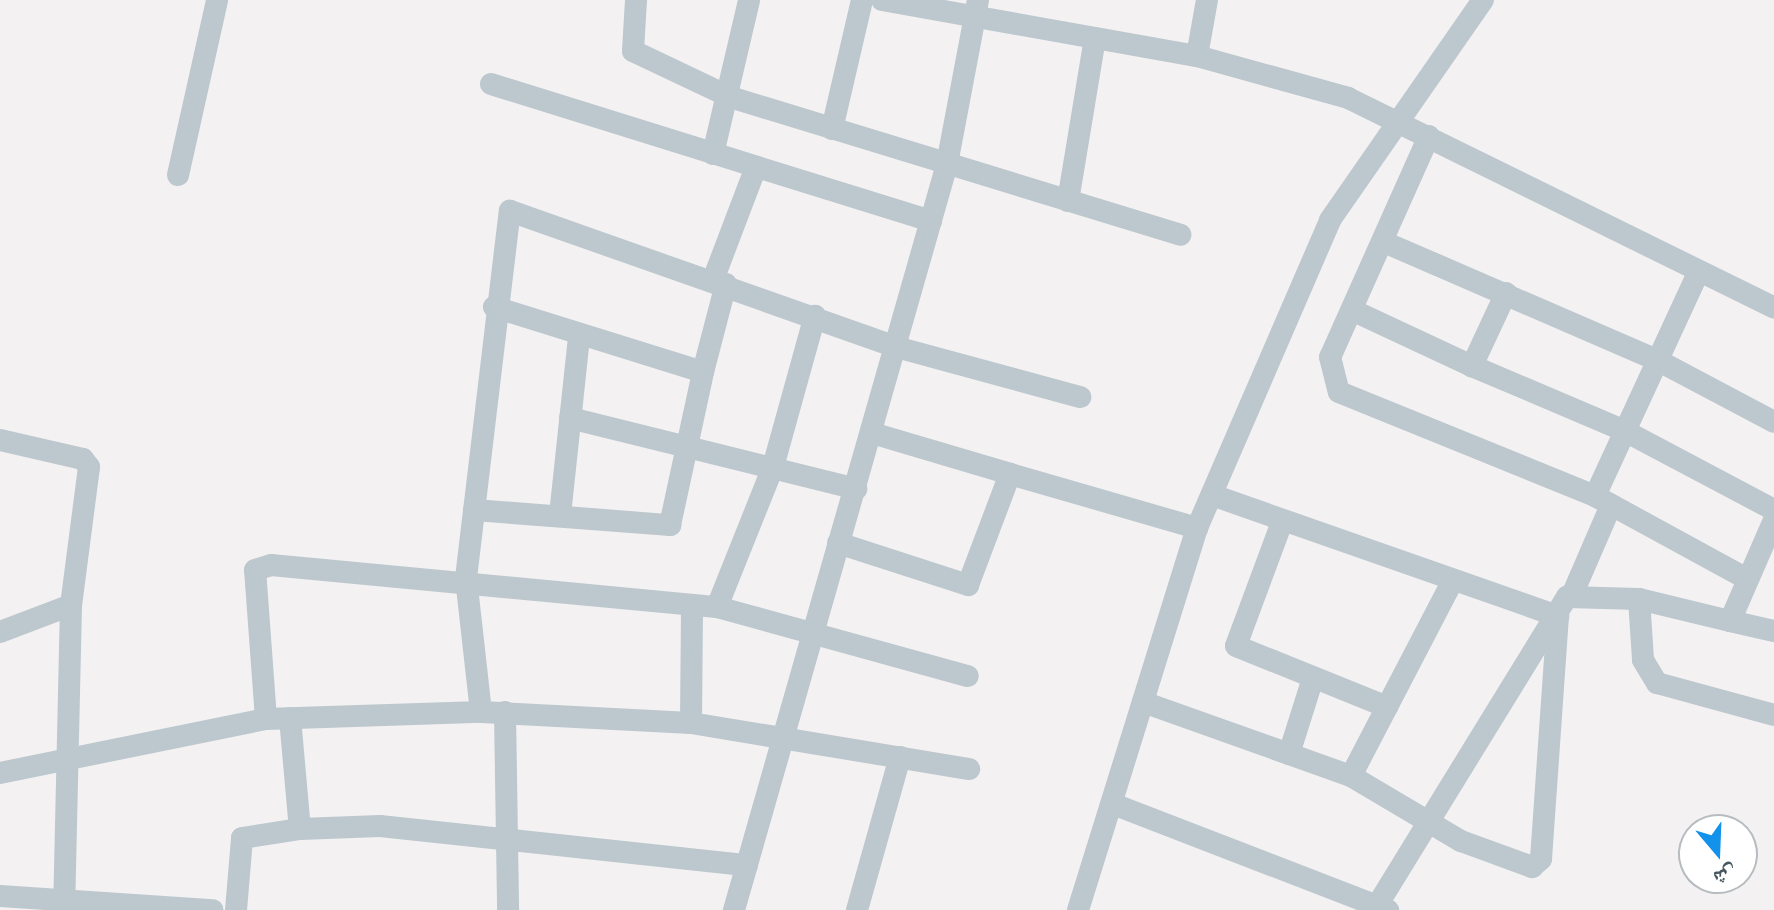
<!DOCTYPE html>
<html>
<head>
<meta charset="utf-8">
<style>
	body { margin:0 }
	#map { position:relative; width:1774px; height:910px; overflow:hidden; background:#f4f1f2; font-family:"Sofia Sans Condensed","Noto Naskh Arabic",sans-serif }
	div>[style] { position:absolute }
	.minor>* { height:22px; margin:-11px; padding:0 11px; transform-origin:11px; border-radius:11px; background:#bcc8ce }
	span { translate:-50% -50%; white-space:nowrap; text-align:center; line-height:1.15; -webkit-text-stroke:6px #fff; paint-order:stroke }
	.north { position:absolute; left:1678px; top:814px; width:80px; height:80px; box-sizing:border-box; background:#fff; border:2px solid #b6bcbf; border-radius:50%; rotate:161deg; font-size:22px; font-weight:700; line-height:32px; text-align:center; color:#485860 }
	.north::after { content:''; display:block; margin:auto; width:28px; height:36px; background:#1392ec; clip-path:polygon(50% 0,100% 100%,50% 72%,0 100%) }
</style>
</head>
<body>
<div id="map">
	<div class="minor">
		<i style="left:636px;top:0;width:51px;rotate:93.4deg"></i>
		<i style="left:633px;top:51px;width:107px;rotate:25.4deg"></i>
		<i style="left:730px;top:97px;width:471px;rotate:17deg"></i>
		<i style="left:882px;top:0;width:320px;rotate:10.1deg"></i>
		<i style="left:1197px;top:56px;width:157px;rotate:15.5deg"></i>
		<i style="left:1348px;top:98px;width:475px;rotate:26.2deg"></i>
		<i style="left:1197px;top:56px;width:57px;rotate:-79.9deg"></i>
		<i style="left:491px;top:84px;width:461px;rotate:17.3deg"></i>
		<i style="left:832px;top:129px;width:132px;rotate:-76.9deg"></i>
		<i style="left:1429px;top:136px;width:242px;rotate:114.1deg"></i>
		<i style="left:1330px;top:357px;width:36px;rotate:76deg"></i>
		<i style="left:1339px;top:392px;width:276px;rotate:22.1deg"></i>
		<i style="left:1595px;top:496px;width:173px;rotate:28.6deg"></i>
		<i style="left:713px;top:154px;width:158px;rotate:-76.8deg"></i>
		<i style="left:178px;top:175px;width:179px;rotate:-77.4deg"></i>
		<i style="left:1068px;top:201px;width:165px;rotate:-80.6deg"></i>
		<i style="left:1384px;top:242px;width:300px;rotate:23.4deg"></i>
		<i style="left:1659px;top:361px;width:130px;rotate:27.9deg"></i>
		<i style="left:713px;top:280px;width:121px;rotate:-69.2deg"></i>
		<i style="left:1506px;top:293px;width:81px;rotate:115deg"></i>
		<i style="left:1472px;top:366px;width:166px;rotate:23deg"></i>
		<i style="left:1625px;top:431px;width:169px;rotate:27.9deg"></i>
		<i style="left:1354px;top:311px;width:130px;rotate:25deg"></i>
		<i style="left:703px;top:372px;width:91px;rotate:-75.4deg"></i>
		<i style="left:570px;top:418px;width:295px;rotate:13.9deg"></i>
		<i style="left:872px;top:433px;width:144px;rotate:16.5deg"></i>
		<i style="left:0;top:440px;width:85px;rotate:12.9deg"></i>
		<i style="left:83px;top:459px;width:10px;rotate:53deg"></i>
		<i style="left:89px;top:467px;width:139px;rotate:97.4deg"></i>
		<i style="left:71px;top:605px;width:305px;rotate:91.3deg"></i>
		<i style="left:1212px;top:495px;width:367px;rotate:19.3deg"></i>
		<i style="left:1595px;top:496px;width:246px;rotate:-65.2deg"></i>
		<i style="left:474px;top:510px;width:197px;rotate:4.4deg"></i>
		<i style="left:670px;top:525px;width:157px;rotate:-77.8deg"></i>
		<i style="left:703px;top:372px;width:219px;rotate:-162.7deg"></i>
		<i style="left:560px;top:515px;width:180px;rotate:-83.9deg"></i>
		<i style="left:1774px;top:520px;width:110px;rotate:113.5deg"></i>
		<i style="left:1730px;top:621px;width:45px;rotate:12.8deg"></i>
		<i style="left:1282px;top:522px;width:132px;rotate:110.4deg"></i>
		<i style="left:1236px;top:646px;width:163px;rotate:22deg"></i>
		<i style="left:838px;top:543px;width:137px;rotate:17.9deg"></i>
		<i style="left:968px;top:585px;width:119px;rotate:-69.3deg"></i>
		<i style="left:1010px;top:474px;width:195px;rotate:16.1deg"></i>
		<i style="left:1573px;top:593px;width:96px;rotate:-66.6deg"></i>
		<i style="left:1639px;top:599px;width:61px;rotate:86.2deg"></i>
		<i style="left:1643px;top:660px;width:27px;rotate:59deg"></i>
		<i style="left:1657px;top:683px;width:121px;rotate:15.3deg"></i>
		<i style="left:717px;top:607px;width:151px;rotate:-68.2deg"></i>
		<i style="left:773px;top:467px;width:157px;rotate:-74.5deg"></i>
		<i style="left:0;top:632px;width:76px;rotate:-20.8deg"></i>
		<i style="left:1143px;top:702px;width:221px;rotate:19.6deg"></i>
		<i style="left:1351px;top:776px;width:128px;rotate:30.6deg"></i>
		<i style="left:1461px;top:841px;width:76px;rotate:20.1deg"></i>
		<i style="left:1532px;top:867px;width:12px;rotate:-42deg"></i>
		<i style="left:1541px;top:859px;width:244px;rotate:-86deg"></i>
		<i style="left:481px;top:712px;width:135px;rotate:-96.4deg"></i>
		<i style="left:466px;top:578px;width:370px;rotate:-83.2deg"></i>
		<i style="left:510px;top:211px;width:409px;rotate:19.4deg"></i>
		<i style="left:896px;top:347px;width:191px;rotate:15.2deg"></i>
		<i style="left:505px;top:712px;width:198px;rotate:89.1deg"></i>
		<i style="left:290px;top:718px;width:111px;rotate:84.9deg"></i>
		<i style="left:266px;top:719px;width:149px;rotate:-94.2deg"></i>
		<i style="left:255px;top:570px;width:17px;rotate:-17deg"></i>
		<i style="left:271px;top:565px;width:448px;rotate:5.4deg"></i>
		<i style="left:717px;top:607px;width:260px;rotate:15.4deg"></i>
		<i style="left:691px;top:723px;width:118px;rotate:-89.5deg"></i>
		<i style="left:1289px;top:754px;width:80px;rotate:-72.5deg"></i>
		<i style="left:0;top:773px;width:271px;rotate:-11.5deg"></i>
		<i style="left:266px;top:719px;width:215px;rotate:-1.9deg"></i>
		<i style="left:481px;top:712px;width:210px;rotate:3deg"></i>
		<i style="left:691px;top:723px;width:282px;rotate:9.4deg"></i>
		<i style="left:1351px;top:776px;width:221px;rotate:-62.5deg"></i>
		<i style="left:1113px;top:804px;width:295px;rotate:21.1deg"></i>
		<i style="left:0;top:896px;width:213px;rotate:3.8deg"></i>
		<i style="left:1378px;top:904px;width:361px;rotate:-58.4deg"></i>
		<i style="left:1567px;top:597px;width:72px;rotate:1.6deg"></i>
		<i style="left:1639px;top:599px;width:94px;rotate:13.6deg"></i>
		<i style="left:236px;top:910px;width:72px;rotate:-85.2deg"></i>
		<i style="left:242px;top:838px;width:59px;rotate:-8.8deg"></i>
		<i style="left:300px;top:829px;width:80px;rotate:-2.1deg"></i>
		<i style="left:380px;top:826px;width:369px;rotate:6.1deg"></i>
		<i style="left:734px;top:910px;width:776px;rotate:-74.06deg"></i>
		<i style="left:947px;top:164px;width:167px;rotate:-79.3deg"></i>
		<i style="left:857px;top:910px;width:159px;rotate:-74.3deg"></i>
		<i style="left:1078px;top:910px;width:400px;rotate:-72.7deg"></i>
		<i style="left:1197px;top:528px;width:335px;rotate:-66.6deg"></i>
		<i style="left:1330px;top:220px;width:268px;rotate:-55.2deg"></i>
	</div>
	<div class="north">ش</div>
</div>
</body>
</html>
